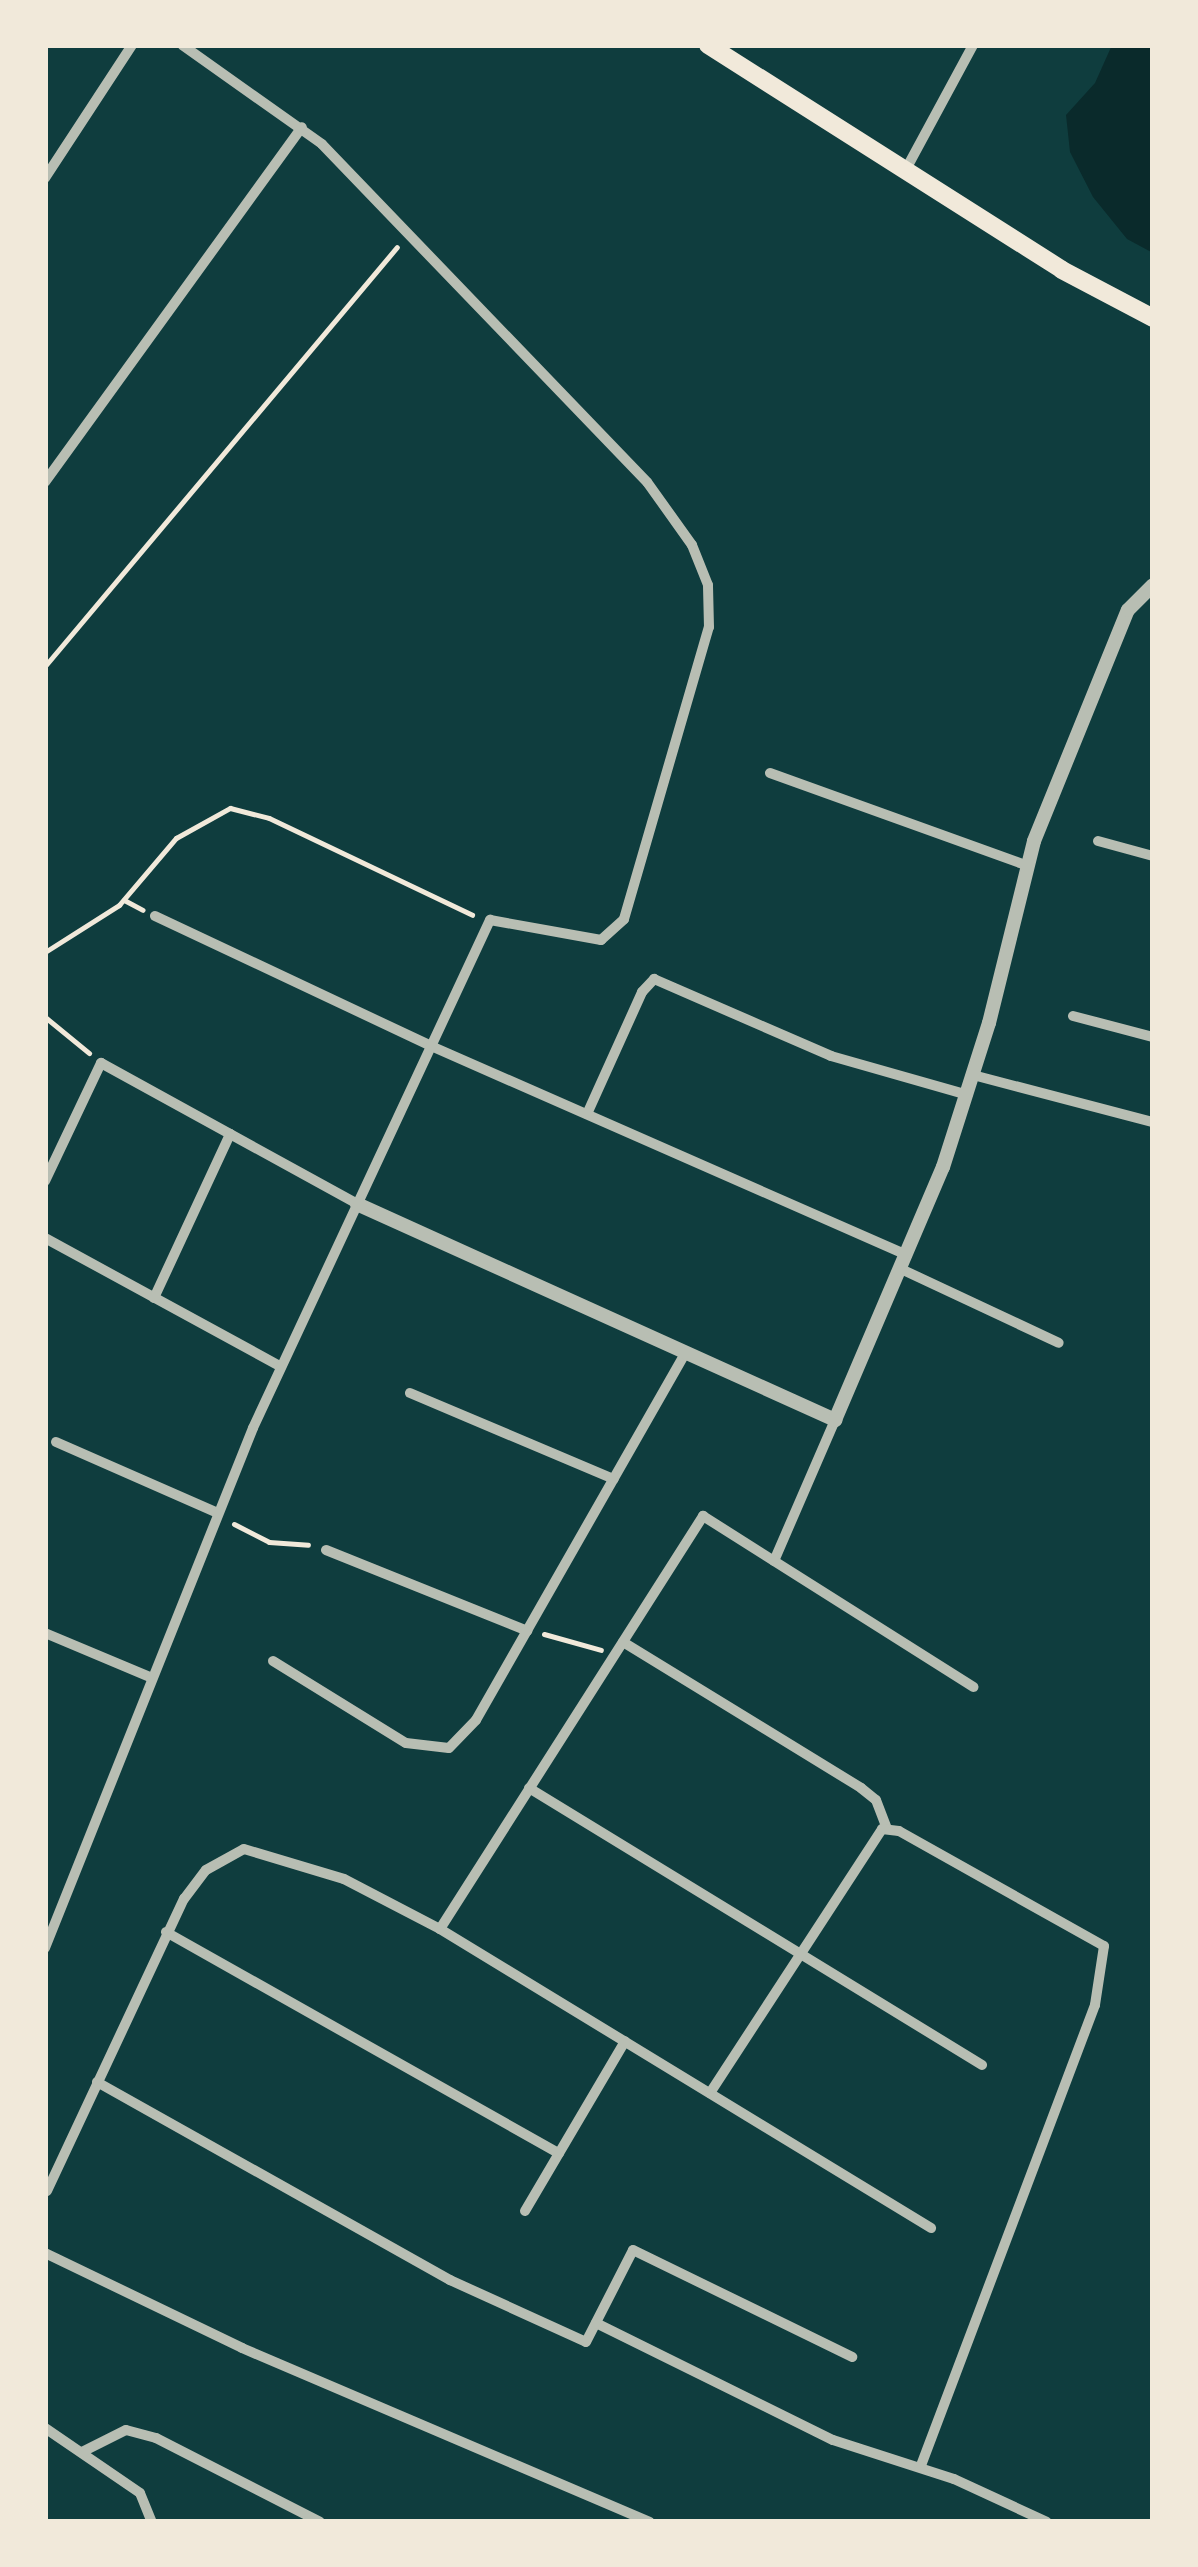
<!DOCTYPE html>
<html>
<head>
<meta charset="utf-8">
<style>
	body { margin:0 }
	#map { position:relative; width:1198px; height:2567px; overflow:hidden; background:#0f3d3e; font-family:Figtree,sans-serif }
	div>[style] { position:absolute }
	.water>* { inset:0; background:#0a2a2b }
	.path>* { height:5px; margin:-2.5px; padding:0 2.5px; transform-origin:2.5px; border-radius:2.5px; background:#f1e9da }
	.minor>* { height:10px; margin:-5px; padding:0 5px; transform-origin:5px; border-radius:5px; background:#b8beb3 }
	.tertiary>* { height:14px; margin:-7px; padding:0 7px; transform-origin:7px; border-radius:7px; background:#b8beb3 }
	.primary>* { height:18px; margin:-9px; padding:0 9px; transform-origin:9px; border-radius:9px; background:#f1e9da }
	span { translate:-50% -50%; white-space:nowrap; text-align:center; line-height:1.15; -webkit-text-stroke:8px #f1e9da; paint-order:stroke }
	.frame { position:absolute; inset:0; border:48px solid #f1e9da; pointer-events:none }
</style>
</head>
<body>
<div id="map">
	<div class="water">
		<i style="clip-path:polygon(1112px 45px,1153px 45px,1153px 253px,1127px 239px,1093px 197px,1070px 152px,1066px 115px,1095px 83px)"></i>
	</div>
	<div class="path">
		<i style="left:45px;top:666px;width:547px;rotate:-49.97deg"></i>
		<i style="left:124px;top:900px;width:21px;rotate:28deg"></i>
		<i style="left:45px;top:952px;width:88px;rotate:-32.4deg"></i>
		<i style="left:119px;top:905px;width:88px;rotate:-49.6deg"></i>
		<i style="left:176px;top:838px;width:62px;rotate:-29.1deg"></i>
		<i style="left:230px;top:808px;width:40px;rotate:14.4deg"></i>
		<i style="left:269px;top:818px;width:225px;rotate:25.5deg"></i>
		<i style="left:45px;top:1017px;width:57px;rotate:39.3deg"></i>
		<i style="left:234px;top:1524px;width:39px;rotate:27deg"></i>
		<i style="left:269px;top:1542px;width:39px;rotate:4deg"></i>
		<i style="left:544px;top:1634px;width:59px;rotate:15.7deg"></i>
	</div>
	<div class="minor">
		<i style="left:905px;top:171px;width:143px;rotate:-61.6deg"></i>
		<i style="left:45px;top:178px;width:159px;rotate:-56.8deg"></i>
		<i style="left:45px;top:482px;width:438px;rotate:-54.1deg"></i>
		<i style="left:770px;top:773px;width:272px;rotate:19.8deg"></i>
		<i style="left:1098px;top:841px;width:57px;rotate:15.3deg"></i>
		<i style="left:155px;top:916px;width:305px;rotate:25.2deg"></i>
		<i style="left:431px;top:1046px;width:520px;rotate:23.71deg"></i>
		<i style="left:1073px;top:1016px;width:83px;rotate:14.7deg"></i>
		<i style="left:973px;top:1075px;width:185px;rotate:14.7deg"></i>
		<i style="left:587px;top:1114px;width:134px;rotate:-65.7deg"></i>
		<i style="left:642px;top:992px;width:18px;rotate:-47deg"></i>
		<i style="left:654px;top:979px;width:193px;rotate:23.5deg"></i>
		<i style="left:831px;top:1056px;width:142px;rotate:15.9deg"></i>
		<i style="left:45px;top:1181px;width:131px;rotate:-64.6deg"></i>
		<i style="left:101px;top:1063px;width:292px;rotate:28.8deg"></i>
		<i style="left:45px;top:1238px;width:268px;rotate:28.6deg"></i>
		<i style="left:901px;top:1269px;width:174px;rotate:25.1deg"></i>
		<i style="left:154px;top:1298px;width:181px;rotate:-65.1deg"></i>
		<i style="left:410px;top:1393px;width:221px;rotate:22.9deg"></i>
		<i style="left:56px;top:1442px;width:177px;rotate:23.7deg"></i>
		<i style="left:326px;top:1550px;width:217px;rotate:21.9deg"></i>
		<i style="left:774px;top:1561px;width:154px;rotate:-66.6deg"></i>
		<i style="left:45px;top:1633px;width:116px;rotate:22.8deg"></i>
		<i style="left:623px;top:1642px;width:279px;rotate:31.5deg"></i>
		<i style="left:861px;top:1788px;width:19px;rotate:39deg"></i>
		<i style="left:876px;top:1800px;width:31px;rotate:69deg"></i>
		<i style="left:273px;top:1661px;width:156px;rotate:31.7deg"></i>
		<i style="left:406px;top:1743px;width:43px;rotate:6.6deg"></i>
		<i style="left:449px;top:1748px;width:39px;rotate:-46deg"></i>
		<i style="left:476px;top:1720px;width:424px;rotate:-60.3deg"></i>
		<i style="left:529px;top:1788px;width:531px;rotate:31.44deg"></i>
		<i style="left:440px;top:1929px;width:490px;rotate:-57.5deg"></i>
		<i style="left:703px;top:1516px;width:320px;rotate:32.3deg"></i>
		<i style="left:166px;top:1932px;width:451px;rotate:29.4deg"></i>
		<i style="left:45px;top:1948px;width:560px;rotate:-68.2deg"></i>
		<i style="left:253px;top:1428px;width:561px;rotate:-64.99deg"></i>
		<i style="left:490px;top:920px;width:113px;rotate:10.2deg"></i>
		<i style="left:601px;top:940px;width:31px;rotate:-42deg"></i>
		<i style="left:624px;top:919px;width:304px;rotate:-73.8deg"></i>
		<i style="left:709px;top:627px;width:42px;rotate:-91.4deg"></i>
		<i style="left:708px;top:585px;width:43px;rotate:-111.8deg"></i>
		<i style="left:692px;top:545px;width:77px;rotate:-125.5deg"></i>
		<i style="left:647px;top:482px;width:469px;rotate:-133.9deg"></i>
		<i style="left:322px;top:144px;width:171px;rotate:-144.7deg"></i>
		<i style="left:97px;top:2082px;width:405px;rotate:29.3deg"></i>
		<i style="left:450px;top:2280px;width:149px;rotate:24.5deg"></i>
		<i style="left:586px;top:2342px;width:103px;rotate:-62.9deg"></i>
		<i style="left:633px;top:2250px;width:244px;rotate:26deg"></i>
		<i style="left:710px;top:2093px;width:315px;rotate:-56.9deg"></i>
		<i style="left:882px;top:1829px;width:17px;rotate:7deg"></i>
		<i style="left:899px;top:1831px;width:235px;rotate:29.3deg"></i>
		<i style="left:1104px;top:1946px;width:60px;rotate:98.7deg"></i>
		<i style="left:1095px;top:2005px;width:494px;rotate:110.7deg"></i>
		<i style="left:47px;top:2191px;width:323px;rotate:-64.9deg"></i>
		<i style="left:184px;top:1899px;width:36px;rotate:-53deg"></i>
		<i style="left:206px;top:1870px;width:43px;rotate:-28.9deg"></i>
		<i style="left:244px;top:1849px;width:104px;rotate:16.7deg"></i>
		<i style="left:344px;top:1879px;width:108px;rotate:27.5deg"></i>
		<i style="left:440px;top:1929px;width:575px;rotate:31.34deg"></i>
		<i style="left:525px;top:2211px;width:197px;rotate:-59.5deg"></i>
		<i style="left:45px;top:2253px;width:219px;rotate:25.7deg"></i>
		<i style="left:242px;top:2348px;width:443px;rotate:23.1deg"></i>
		<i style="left:596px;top:2323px;width:264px;rotate:26.3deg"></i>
		<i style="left:833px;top:2440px;width:127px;rotate:17.9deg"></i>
		<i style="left:954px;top:2479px;width:102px;rotate:24.8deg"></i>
		<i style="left:45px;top:2428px;width:115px;rotate:34.4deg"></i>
		<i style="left:140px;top:2493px;width:31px;rotate:68deg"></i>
		<i style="left:82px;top:2452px;width:49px;rotate:-26.6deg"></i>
		<i style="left:126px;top:2430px;width:31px;rotate:15deg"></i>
		<i style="left:156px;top:2438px;width:184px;rotate:27.1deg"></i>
	</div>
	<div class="tertiary">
		<i style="left:357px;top:1204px;width:525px;rotate:24.32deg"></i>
		<i style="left:835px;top:1420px;width:275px;rotate:-66.9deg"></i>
		<i style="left:943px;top:1167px;width:151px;rotate:-72.3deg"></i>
		<i style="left:989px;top:1023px;width:187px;rotate:-76.1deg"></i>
		<i style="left:1034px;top:841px;width:249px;rotate:-67.9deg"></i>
		<i style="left:1128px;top:610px;width:35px;rotate:-45deg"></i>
	</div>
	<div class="primary">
		<i style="left:708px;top:45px;width:419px;rotate:32.4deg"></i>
		<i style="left:1062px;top:270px;width:103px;rotate:27.8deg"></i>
	</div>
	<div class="frame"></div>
</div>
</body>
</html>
